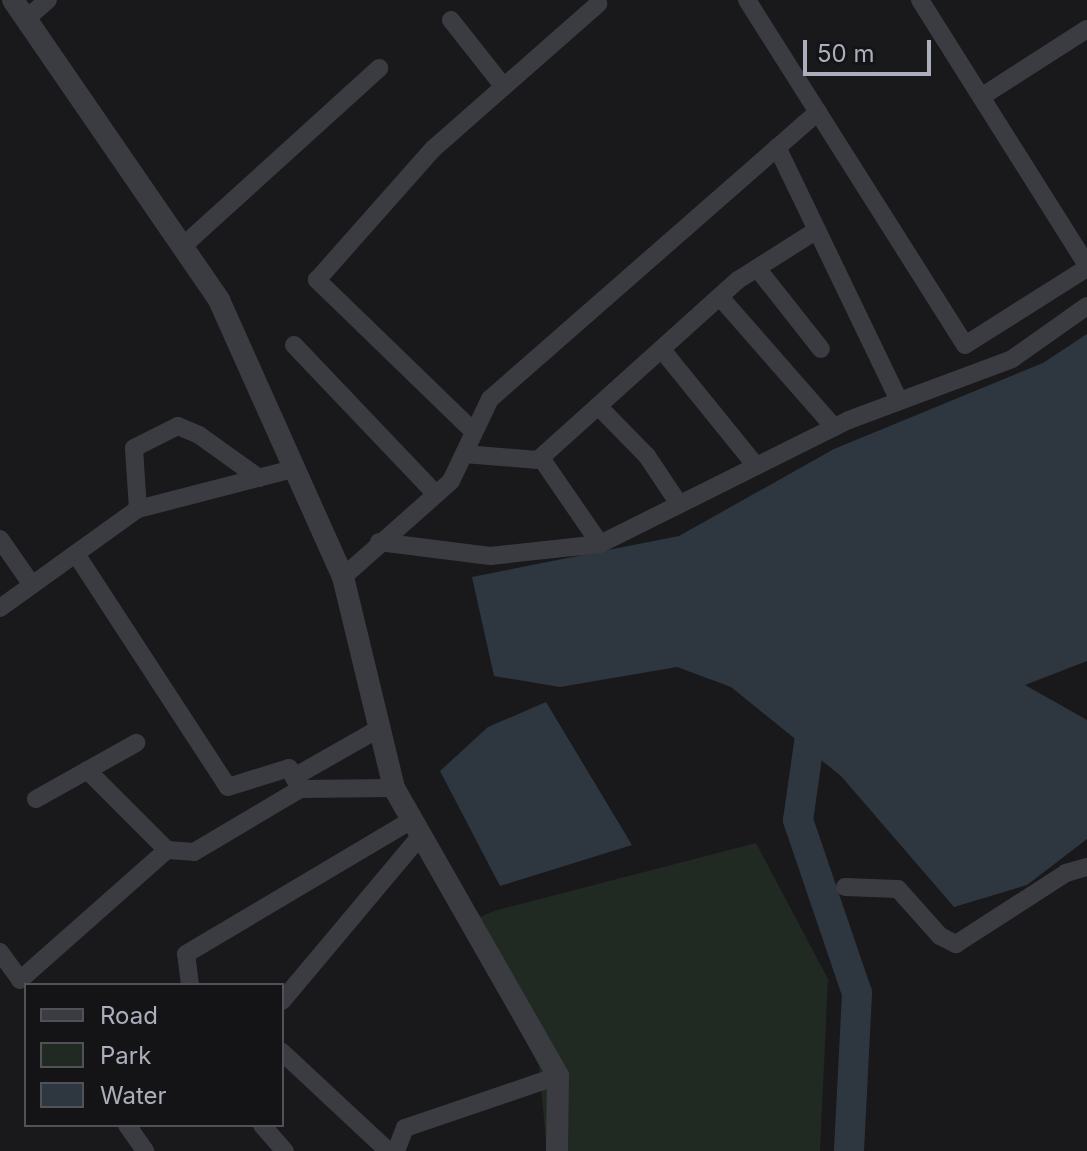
<!DOCTYPE html>
<html>
<head>
<meta charset="utf-8">
<style>
	body { margin:0 }
	#map { position:relative; width:1087px; height:1151px; overflow:hidden; background:#19191b; font-family:Inter,sans-serif }
	div>[style] { position:absolute }
	.green>* { inset:0; background:#202922 }
	.water>* { inset:0; background:#2e3740 }
	.river>* { height:30px; margin:-15px; padding:0 15px; transform-origin:15px; border-radius:15px; background:#2e3740 }
	.minor>* { height:18px; margin:-9px; padding:0 9px; transform-origin:9px; border-radius:9px; background:#3b3c42 }
	.tertiary>* { height:22px; margin:-11px; padding:0 11px; transform-origin:11px; border-radius:11px; background:#3b3c42 }
	span { translate:-50% -50%; white-space:nowrap; text-align:center; line-height:1.15; -webkit-text-stroke:6px #141416; paint-order:stroke }
	.legend { position:absolute; left:24px; top:983px; width:260px; height:144px; box-sizing:border-box; background:#141416; border:2px solid #505258; margin:0; padding:10px 14px; list-style:none; font-size:24px; color:#abafbb }
	.legend li { display:flex; align-items:center; gap:16px; height:40px }
	.legend b { width:40px; border:2px solid #505258 }
	.scale { position:absolute; left:803px; top:40px; width:128px; height:36px; box-sizing:border-box; border:4px solid #abafbb; border-top:0; padding-left:10px; font-size:24px; line-height:28px; white-space:nowrap; color:#abafbb; -webkit-text-stroke:6px #141416; paint-order:stroke }
</style>
</head>
<body>
<div id="map">
	<div class="green">
		<i style="clip-path:polygon(756px 843px,828px 979px,820px 1151px,547px 1151px,539px 1066px,464px 924px,494px 911px)"></i>
	</div>
	<div class="water">
		<i style="clip-path:polygon(1087px 334px,1087px 661px,1025px 685px,1087px 720px,1087px 839px,1027px 885px,954px 907px,841px 776px,731px 687px,677px 667px,560px 687px,494px 676px,472px 577px,679px 536px,834px 449px,1043px 363px)"></i>
		<i style="clip-path:polygon(546px 702px,632px 845px,500px 886px,440px 771px,488px 727px)"></i>
	</div>
	<div class="river">
		<i style="left:822px;top:717px;width:11px;rotate:153deg"></i>
		<i style="left:812px;top:722px;width:99px;rotate:98.1deg"></i>
		<i style="left:798px;top:820px;width:183px;rotate:71.2deg"></i>
		<i style="left:857px;top:993px;width:158px;rotate:92.9deg"></i>
	</div>
	<div class="minor">
		<i style="left:747px;top:0;width:408px;rotate:57.7deg"></i>
		<i style="left:965px;top:345px;width:144px;rotate:-32.3deg"></i>
		<i style="left:920px;top:0;width:313px;rotate:57.8deg"></i>
		<i style="left:26px;top:19px;width:29px;rotate:-41deg"></i>
		<i style="left:451px;top:20px;width:85px;rotate:51.7deg"></i>
		<i style="left:981px;top:97px;width:126px;rotate:-32.7deg"></i>
		<i style="left:777px;top:147px;width:282px;rotate:64.3deg"></i>
		<i style="left:183px;top:246px;width:265px;rotate:-42.2deg"></i>
		<i style="left:757px;top:268px;width:103px;rotate:51.7deg"></i>
		<i style="left:720px;top:297px;width:173px;rotate:48.8deg"></i>
		<i style="left:294px;top:345px;width:206px;rotate:46.4deg"></i>
		<i style="left:663px;top:351px;width:148px;rotate:51deg"></i>
		<i style="left:598px;top:406px;width:70px;rotate:45.6deg"></i>
		<i style="left:647px;top:456px;width:58px;rotate:56.3deg"></i>
		<i style="left:474px;top:432px;width:219px;rotate:-135.9deg"></i>
		<i style="left:317px;top:280px;width:175px;rotate:-48.5deg"></i>
		<i style="left:433px;top:149px;width:220px;rotate:-41.3deg"></i>
		<i style="left:464px;top:454px;width:74px;rotate:4.6deg"></i>
		<i style="left:538px;top:460px;width:269px;rotate:-42deg"></i>
		<i style="left:738px;top:280px;width:90px;rotate:-32.3deg"></i>
		<i style="left:541px;top:458px;width:104px;rotate:55.5deg"></i>
		<i style="left:138px;top:509px;width:61px;rotate:-93.8deg"></i>
		<i style="left:134px;top:448px;width:49px;rotate:-26.6deg"></i>
		<i style="left:178px;top:426px;width:23px;rotate:23deg"></i>
		<i style="left:199px;top:435px;width:74px;rotate:35.6deg"></i>
		<i style="left:0;top:539px;width:56px;rotate:55.2deg"></i>
		<i style="left:379px;top:542px;width:112px;rotate:7.2deg"></i>
		<i style="left:490px;top:556px;width:111px;rotate:-6.2deg"></i>
		<i style="left:600px;top:544px;width:278px;rotate:-26.5deg"></i>
		<i style="left:849px;top:420px;width:174px;rotate:-20.5deg"></i>
		<i style="left:1012px;top:359px;width:92px;rotate:-35.2deg"></i>
		<i style="left:76px;top:554px;width:278px;rotate:56.9deg"></i>
		<i style="left:228px;top:787px;width:64px;rotate:-17.3deg"></i>
		<i style="left:289px;top:768px;width:24px;rotate:62deg"></i>
		<i style="left:343px;top:577px;width:144px;rotate:-41.6deg"></i>
		<i style="left:451px;top:481px;width:91px;rotate:-64.6deg"></i>
		<i style="left:490px;top:399px;width:436px;rotate:-41.2deg"></i>
		<i style="left:0;top:608px;width:170px;rotate:-35.7deg"></i>
		<i style="left:138px;top:509px;width:163px;rotate:-14.5deg"></i>
		<i style="left:87px;top:770px;width:113px;rotate:45deg"></i>
		<i style="left:294px;top:777px;width:99px;rotate:-29.7deg"></i>
		<i style="left:36px;top:799px;width:115px;rotate:-29.2deg"></i>
		<i style="left:845px;top:887px;width:53px;rotate:2.2deg"></i>
		<i style="left:898px;top:889px;width:63px;rotate:48.2deg"></i>
		<i style="left:940px;top:936px;width:18px;rotate:27deg"></i>
		<i style="left:956px;top:944px;width:131px;rotate:-32.8deg"></i>
		<i style="left:1066px;top:873px;width:22px;rotate:-16deg"></i>
		<i style="left:0;top:952px;width:34px;rotate:54deg"></i>
		<i style="left:20px;top:980px;width:196px;rotate:-41.5deg"></i>
		<i style="left:167px;top:850px;width:27px;rotate:4deg"></i>
		<i style="left:194px;top:852px;width:123px;rotate:-30.7deg"></i>
		<i style="left:300px;top:789px;width:94px;rotate:-0.6deg"></i>
		<i style="left:190px;top:985px;width:31px;rotate:-97deg"></i>
		<i style="left:186px;top:954px;width:261px;rotate:-30.7deg"></i>
		<i style="left:282px;top:1001px;width:213px;rotate:-50deg"></i>
		<i style="left:282px;top:1052px;width:145px;rotate:43deg"></i>
		<i style="left:127px;top:1125px;width:32px;rotate:55deg"></i>
		<i style="left:262px;top:1125px;width:35px;rotate:49deg"></i>
		<i style="left:396px;top:1151px;width:25px;rotate:-69deg"></i>
		<i style="left:405px;top:1128px;width:162px;rotate:-18.8deg"></i>
	</div>
	<div class="tertiary">
		<i style="left:13px;top:0;width:364px;rotate:55.5deg"></i>
		<i style="left:219px;top:300px;width:303px;rotate:65.9deg"></i>
		<i style="left:343px;top:577px;width:217px;rotate:76.4deg"></i>
		<i style="left:394px;top:788px;width:331px;rotate:60.3deg"></i>
		<i style="left:558px;top:1076px;width:75px;rotate:90.8deg"></i>
	</div>
	<ul class="legend">
	<li><b style="height:10px;background:#3b3c42"></b>Road</li>
	<li><b style="height:22px;background:#202922"></b>Park</li>
	<li><b style="height:22px;background:#2e3740"></b>Water</li>
	</ul>
	<div class="scale">50 m</div>
</div>
</body>
</html>
